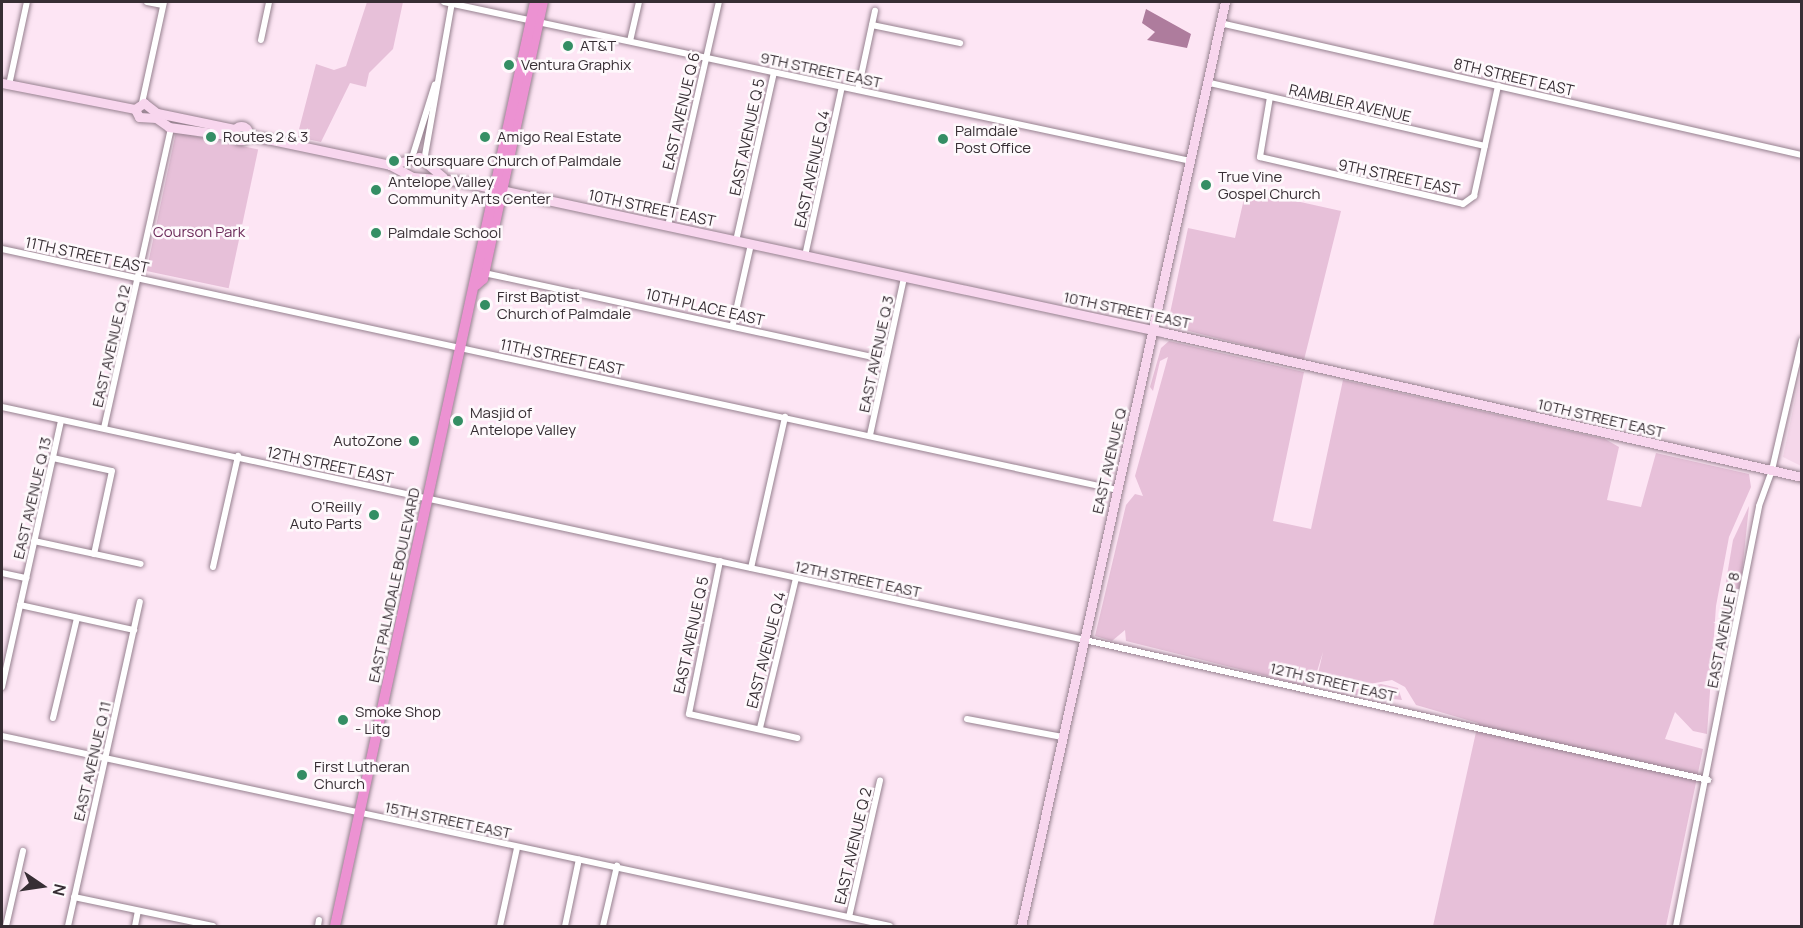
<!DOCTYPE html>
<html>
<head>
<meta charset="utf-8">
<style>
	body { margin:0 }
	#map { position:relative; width:1803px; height:928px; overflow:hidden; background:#fde5f4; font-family:Manrope,sans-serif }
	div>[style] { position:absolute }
	.built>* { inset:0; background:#f5d7ea }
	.green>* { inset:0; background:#e7c0d9; transform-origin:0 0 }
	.water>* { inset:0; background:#ae7c9d }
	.roads { filter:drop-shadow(0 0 2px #96818f) drop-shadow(0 0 2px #96818f) }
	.minor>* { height:6px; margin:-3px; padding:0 3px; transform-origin:3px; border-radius:3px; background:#fff }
	.secondary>* { height:9px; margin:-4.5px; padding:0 4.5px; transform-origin:4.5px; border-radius:4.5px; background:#f8d6ee }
	.secondary>.ring { margin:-4.5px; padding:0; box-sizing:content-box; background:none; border:9px solid #f8d6ee; border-radius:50% }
	.trunk>* { height:10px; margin:-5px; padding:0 5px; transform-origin:5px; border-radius:5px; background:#ec92d2 }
	.dots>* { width:16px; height:16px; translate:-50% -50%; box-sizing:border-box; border:3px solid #fef9fc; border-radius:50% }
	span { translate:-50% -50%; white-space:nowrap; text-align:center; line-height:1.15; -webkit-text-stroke:5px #fef9fc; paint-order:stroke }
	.poi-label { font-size:15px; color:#372e34 }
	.left { translate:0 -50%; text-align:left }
	.right { translate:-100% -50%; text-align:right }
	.street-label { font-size:15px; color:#372e34 }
	.park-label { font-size:15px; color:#6c2c5a }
	.frame { position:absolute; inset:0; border:3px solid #372e34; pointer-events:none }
	.north { position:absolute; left:12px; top:856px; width:60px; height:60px; -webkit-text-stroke:4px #fef9fc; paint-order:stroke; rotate:103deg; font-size:16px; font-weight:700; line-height:24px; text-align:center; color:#372e34 }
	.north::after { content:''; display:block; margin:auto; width:21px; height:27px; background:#372e34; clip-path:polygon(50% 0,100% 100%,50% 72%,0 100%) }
</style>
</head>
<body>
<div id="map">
	<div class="built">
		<i style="clip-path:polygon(1801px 371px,1801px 466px,1783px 457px)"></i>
	</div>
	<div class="green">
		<i style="clip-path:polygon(367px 2px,403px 2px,393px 49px,369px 73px,366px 87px,350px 83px,321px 142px,297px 137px,316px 64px,334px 70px,346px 66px)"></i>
		<i style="left:176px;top:132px;width:84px;height:142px;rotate:12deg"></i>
		<i style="clip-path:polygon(1246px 190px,1341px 211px,1304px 360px,1173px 327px,1169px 318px,1188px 228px,1235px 238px)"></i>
		<i style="clip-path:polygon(1169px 341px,1304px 372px,1273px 521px,1311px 529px,1343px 380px,1605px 439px,1619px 447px,1607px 500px,1641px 507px,1656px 453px,1749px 474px,1751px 487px,1729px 537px,1716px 606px,1707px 734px,1693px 731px,1675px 712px,1665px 739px,1703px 749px,1666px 926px,1433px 926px,1478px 723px,1416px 705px,1405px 687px,1392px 680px,1335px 690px,1329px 677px,1317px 678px,1323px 652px,1315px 678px,1303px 685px,1126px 641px,1125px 630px,1112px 641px,1095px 636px,1126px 505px,1135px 494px,1143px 496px,1135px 476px,1168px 357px,1160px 361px,1153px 391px,1150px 387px,1161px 348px)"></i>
		<i style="clip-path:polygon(1749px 506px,1741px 582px,1726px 623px,1721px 611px,1733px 540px)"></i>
		<i style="clip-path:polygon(1381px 684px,1398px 688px,1402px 700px,1339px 693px)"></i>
	</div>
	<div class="water">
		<i style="clip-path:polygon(1146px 9px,1191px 34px,1187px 48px,1147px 40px,1155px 32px,1142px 23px)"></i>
	</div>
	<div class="roads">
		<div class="minor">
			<i style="left:147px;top:2px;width:16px;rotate:11deg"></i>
			<i style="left:444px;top:2px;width:764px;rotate:12.02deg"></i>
			<i style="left:1220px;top:23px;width:597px;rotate:12.78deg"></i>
			<i style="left:872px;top:25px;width:90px;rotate:11.6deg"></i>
			<i style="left:261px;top:40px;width:39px;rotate:-78deg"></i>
			<i style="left:630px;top:41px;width:40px;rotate:-77deg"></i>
			<i style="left:1210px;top:83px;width:282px;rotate:12.9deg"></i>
			<i style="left:9px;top:85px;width:85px;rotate:-77.8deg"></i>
			<i style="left:858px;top:90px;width:81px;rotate:-77.9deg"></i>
			<i style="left:1270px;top:97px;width:61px;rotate:99.5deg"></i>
			<i style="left:1260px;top:157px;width:208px;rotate:13deg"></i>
			<i style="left:1463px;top:204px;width:14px;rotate:-36deg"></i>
			<i style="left:1474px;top:196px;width:113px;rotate:-77.7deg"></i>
			<i style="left:142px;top:103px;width:103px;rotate:-77.7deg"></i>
			<i style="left:412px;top:158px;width:77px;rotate:-72.7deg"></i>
			<i style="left:424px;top:161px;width:160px;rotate:-80deg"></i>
			<i style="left:668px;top:226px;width:230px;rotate:-77.2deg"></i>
			<i style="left:736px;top:241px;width:172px;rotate:-77.3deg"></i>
			<i style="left:2px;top:249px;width:1142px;rotate:12.19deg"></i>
			<i style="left:805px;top:256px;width:173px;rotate:-77.7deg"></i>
			<i style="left:484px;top:273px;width:411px;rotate:12.2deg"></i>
			<i style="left:733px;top:324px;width:82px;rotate:-77.3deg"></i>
			<i style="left:2px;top:407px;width:1108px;rotate:12.14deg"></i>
			<i style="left:1085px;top:640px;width:639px;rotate:12.67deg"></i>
			<i style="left:104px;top:428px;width:307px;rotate:-77.4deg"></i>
			<i style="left:870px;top:435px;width:161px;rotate:-77.8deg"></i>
			<i style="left:53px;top:458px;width:60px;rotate:12.4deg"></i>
			<i style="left:112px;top:471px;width:85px;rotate:102.2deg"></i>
			<i style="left:34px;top:541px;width:109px;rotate:12.1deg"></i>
			<i style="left:720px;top:561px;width:156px;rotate:101.5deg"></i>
			<i style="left:689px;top:714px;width:111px;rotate:12.5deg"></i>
			<i style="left:213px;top:567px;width:114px;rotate:-77.3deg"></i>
			<i style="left:751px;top:568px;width:155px;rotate:-77.3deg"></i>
			<i style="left:2px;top:573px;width:25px;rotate:12deg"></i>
			<i style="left:20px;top:605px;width:117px;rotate:12.4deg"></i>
			<i style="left:2px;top:687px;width:273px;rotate:-77.5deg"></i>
			<i style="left:53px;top:718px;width:103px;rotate:-76.5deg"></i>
			<i style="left:967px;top:719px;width:97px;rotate:10.7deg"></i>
			<i style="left:760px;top:728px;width:154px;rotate:-76.5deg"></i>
			<i style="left:2px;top:736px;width:908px;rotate:12.08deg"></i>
			<i style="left:74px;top:897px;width:142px;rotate:11.8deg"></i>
			<i style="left:849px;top:917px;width:140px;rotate:-77.2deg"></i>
			<i style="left:6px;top:926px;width:77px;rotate:-77.2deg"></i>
			<i style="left:68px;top:926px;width:332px;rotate:-77.5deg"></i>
			<i style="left:135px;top:926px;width:15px;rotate:-79deg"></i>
			<i style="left:318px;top:926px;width:6px;rotate:-81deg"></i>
			<i style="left:500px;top:926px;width:80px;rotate:-77.7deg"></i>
			<i style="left:565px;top:926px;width:68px;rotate:-78.2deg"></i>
			<i style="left:603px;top:926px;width:62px;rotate:-76.9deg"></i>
			<i style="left:1676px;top:926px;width:428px;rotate:-78.8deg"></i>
			<i style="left:1759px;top:506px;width:38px;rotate:-70deg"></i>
			<i style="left:1772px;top:470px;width:133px;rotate:-77deg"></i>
		</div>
		<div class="secondary">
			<i style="left:2px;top:83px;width:136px;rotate:11.1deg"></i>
			<i class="ring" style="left:234px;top:126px;width:5px;height:5px"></i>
			<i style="left:248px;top:135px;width:145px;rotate:11.9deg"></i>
			<i style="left:390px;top:165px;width:26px;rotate:28deg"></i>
			<i style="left:413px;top:177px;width:46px;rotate:5deg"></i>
			<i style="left:459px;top:181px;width:723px;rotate:12.13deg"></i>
			<i style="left:1166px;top:333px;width:652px;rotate:12.76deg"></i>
			<i style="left:234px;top:136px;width:66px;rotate:-172.1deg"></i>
			<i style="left:169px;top:127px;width:16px;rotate:-145deg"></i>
			<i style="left:156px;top:118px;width:17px;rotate:-177deg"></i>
			<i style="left:139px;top:117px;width:9px;rotate:-117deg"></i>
			<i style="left:135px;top:109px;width:11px;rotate:-34deg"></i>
			<i style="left:144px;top:103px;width:16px;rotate:38deg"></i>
			<i style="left:157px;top:113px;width:80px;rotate:11.6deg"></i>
			<i style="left:390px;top:165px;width:30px;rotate:-15deg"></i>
			<i style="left:419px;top:157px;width:31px;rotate:40deg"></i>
			<i style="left:1021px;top:926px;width:946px;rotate:-77.55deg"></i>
		</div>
		<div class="trunk">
			<i style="left:476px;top:285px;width:9px;rotate:-41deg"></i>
			<i style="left:483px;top:279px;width:283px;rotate:-77.8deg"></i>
			<i style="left:335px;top:926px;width:945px;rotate:-77.79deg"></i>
		</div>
	</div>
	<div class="dots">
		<i style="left:568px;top:46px;background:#348e64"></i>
		<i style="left:509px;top:65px;background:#348e64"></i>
		<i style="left:211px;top:137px;background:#348e64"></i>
		<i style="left:485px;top:137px;background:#348e64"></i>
		<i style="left:943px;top:139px;background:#348e64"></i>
		<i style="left:394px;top:161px;background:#348e64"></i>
		<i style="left:1206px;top:185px;background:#348e64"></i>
		<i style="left:376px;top:190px;background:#348e64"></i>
		<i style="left:376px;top:233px;background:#348e64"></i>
		<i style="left:485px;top:305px;background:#348e64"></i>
		<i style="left:458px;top:421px;background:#348e64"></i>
		<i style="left:414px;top:441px;background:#348e64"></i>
		<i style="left:374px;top:515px;background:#348e64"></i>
		<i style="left:343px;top:720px;background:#348e64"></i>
		<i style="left:302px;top:775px;background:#348e64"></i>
	</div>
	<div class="poi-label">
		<span class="left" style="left:580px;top:46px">AT&amp;T</span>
		<span class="left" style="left:521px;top:65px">Ventura Graphix</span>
		<span class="left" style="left:955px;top:139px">Palmdale<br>Post Office</span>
		<span class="left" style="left:223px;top:137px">Routes 2 &amp; 3</span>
		<span class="left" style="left:497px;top:137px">Amigo Real Estate</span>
		<span class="left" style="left:406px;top:161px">Foursquare Church of Palmdale</span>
		<span class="left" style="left:1218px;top:185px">True Vine<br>Gospel Church</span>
		<span class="left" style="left:388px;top:190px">Antelope Valley<br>Community Arts Center</span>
		<span class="left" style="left:388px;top:233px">Palmdale School</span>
		<span class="left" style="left:497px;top:305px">First Baptist<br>Church of Palmdale</span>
		<span class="left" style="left:470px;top:421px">Masjid of<br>Antelope Valley</span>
		<span class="right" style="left:402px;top:441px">AutoZone</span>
		<span class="right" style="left:362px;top:515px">O'Reilly<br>Auto Parts</span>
		<span class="left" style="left:355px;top:720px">Smoke Shop<br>- Litg</span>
		<span class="left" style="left:314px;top:775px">First Lutheran<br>Church</span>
	</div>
	<div class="street-label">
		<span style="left:821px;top:70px;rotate:12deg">9TH STREET EAST</span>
		<span style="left:1514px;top:77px;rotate:13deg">8TH STREET EAST</span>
		<span style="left:1350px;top:103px;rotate:13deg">RAMBLER AVENUE</span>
		<span style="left:681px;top:111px;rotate:-77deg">EAST AVENUE Q 6</span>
		<span style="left:747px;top:137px;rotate:-78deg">EAST AVENUE Q 5</span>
		<span style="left:812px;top:169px;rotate:-78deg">EAST AVENUE Q 4</span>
		<span style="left:1399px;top:177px;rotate:12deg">9TH STREET EAST</span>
		<span style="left:652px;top:208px;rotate:12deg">10TH STREET EAST</span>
		<span style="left:87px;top:255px;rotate:12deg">11TH STREET EAST</span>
		<span style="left:705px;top:307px;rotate:13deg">10TH PLACE EAST</span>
		<span style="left:1127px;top:310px;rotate:12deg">10TH STREET EAST</span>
		<span style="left:111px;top:346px;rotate:-77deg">EAST AVENUE Q 12</span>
		<span style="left:876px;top:354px;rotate:-78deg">EAST AVENUE Q 3</span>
		<span style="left:562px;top:357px;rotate:12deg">11TH STREET EAST</span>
		<span style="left:1601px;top:418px;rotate:13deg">10TH STREET EAST</span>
		<span style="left:1109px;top:461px;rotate:-77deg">EAST AVENUE Q</span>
		<span style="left:330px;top:465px;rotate:12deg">12TH STREET EAST</span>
		<span style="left:32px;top:498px;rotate:-77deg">EAST AVENUE Q 13</span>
		<span style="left:858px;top:579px;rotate:12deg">12TH STREET EAST</span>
		<span style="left:394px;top:585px;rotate:-78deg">EAST PALMDALE BOULEVARD</span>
		<span style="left:1723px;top:630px;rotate:-79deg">EAST AVENUE P 8</span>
		<span style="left:691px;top:635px;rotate:-78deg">EAST AVENUE Q 5</span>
		<span style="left:766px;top:650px;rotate:-76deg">EAST AVENUE Q 4</span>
		<span style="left:1333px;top:682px;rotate:13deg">12TH STREET EAST</span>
		<span style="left:92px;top:761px;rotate:-77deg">EAST AVENUE Q 11</span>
		<span style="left:448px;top:820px;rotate:12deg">15TH STREET EAST</span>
		<span style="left:853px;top:846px;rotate:-77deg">EAST AVENUE Q 2</span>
	</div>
	<div class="park-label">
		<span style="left:199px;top:232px">Courson Park</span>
	</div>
	<div class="frame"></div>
	<div class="north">N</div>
</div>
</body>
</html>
